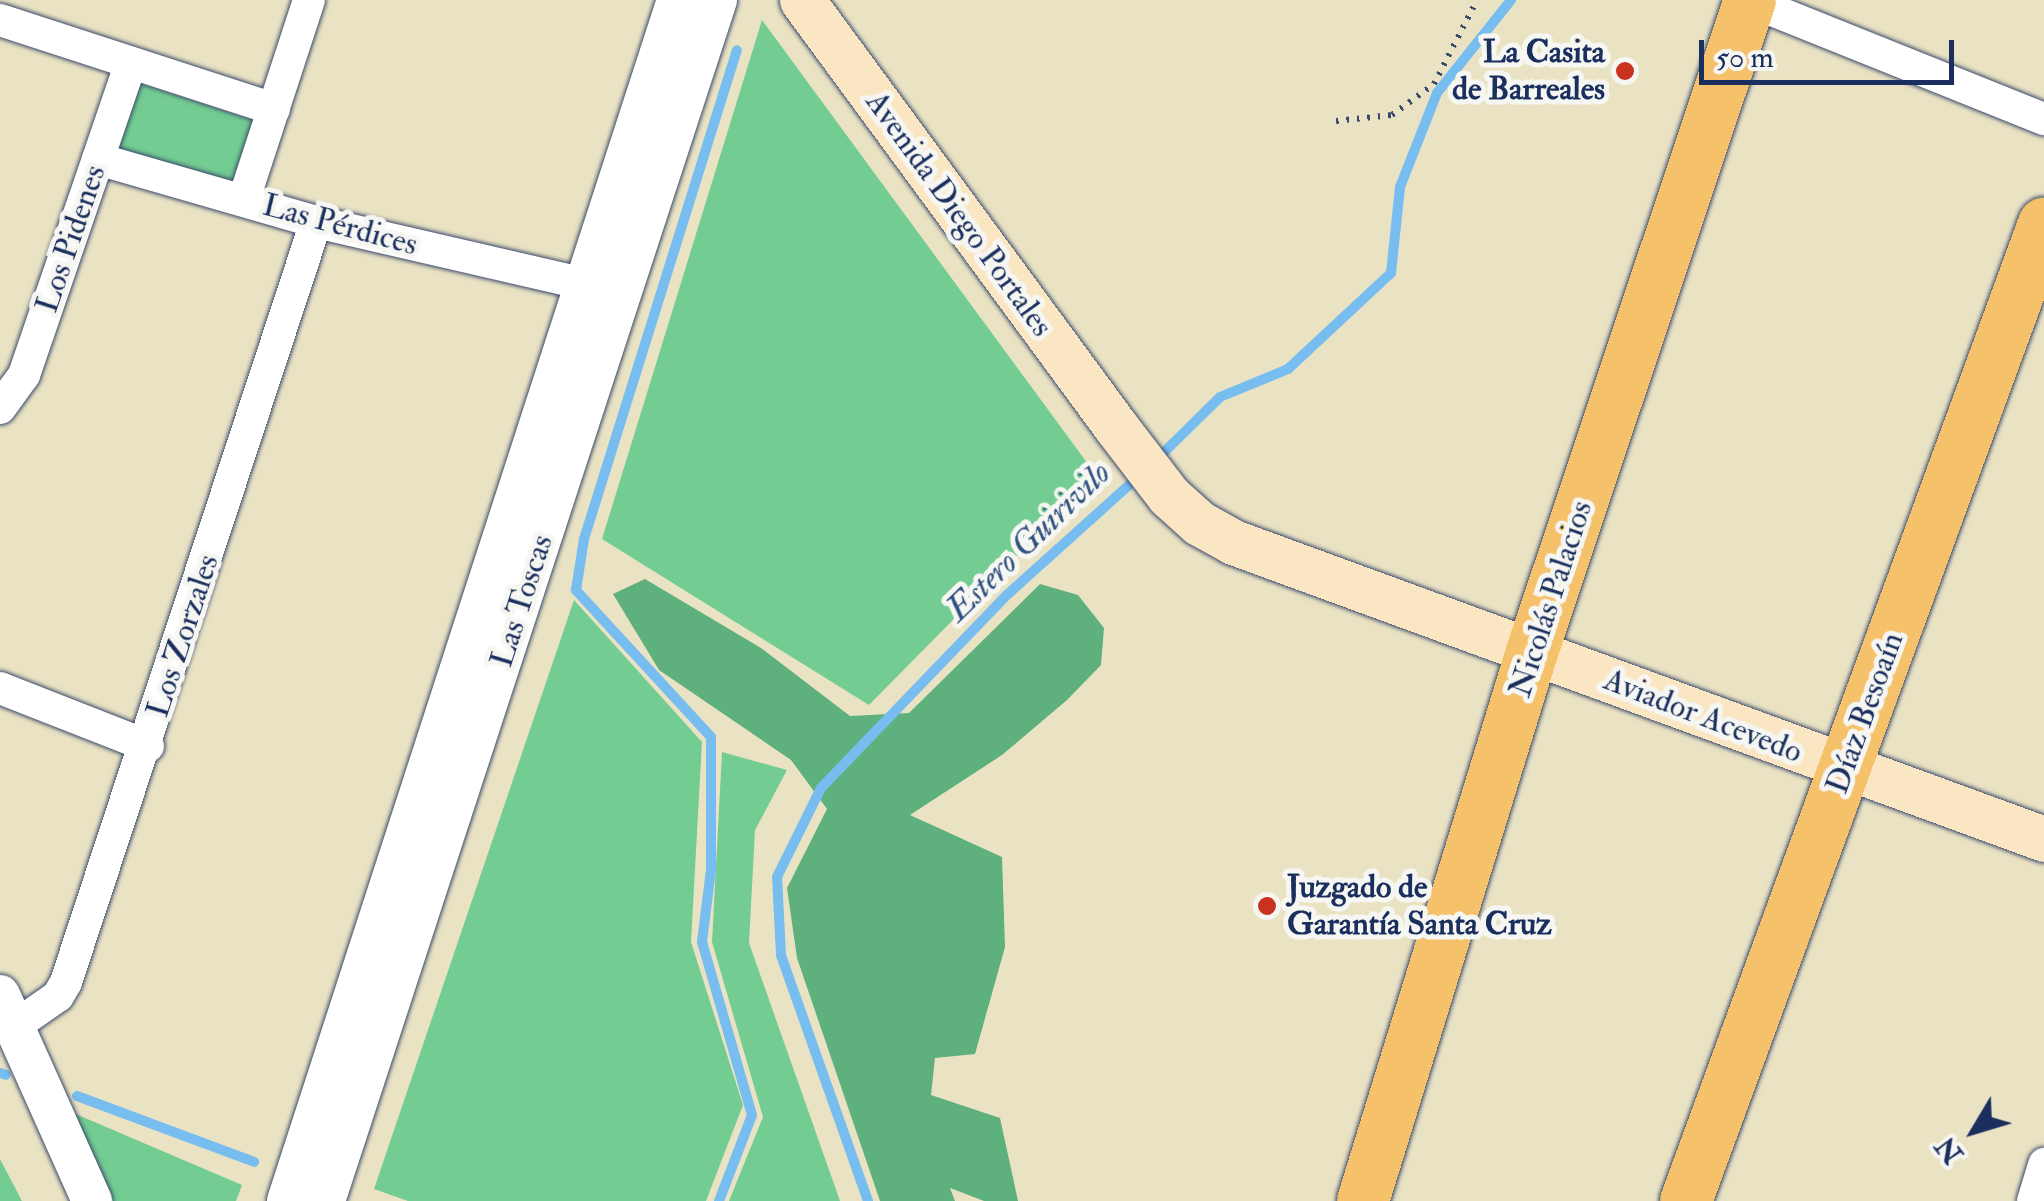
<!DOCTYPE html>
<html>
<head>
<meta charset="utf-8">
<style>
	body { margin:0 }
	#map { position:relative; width:2044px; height:1201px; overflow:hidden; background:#eae3c3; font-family:"IM FELL Double Pica",serif }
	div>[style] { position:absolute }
	.green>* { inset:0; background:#73cc92; transform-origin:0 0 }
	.forest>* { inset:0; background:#5eb07c }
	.stream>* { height:10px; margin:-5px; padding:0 5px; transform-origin:5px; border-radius:5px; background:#78bdef }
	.path>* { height:6px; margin-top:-3px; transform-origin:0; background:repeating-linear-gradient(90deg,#3a4a6d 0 2.5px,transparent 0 10.5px) }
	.roads { filter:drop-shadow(0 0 2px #3a4a6d) drop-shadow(0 0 2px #3a4a6d) }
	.minor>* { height:32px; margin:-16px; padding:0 16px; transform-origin:16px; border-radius:16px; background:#fff }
	.tertiary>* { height:40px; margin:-20px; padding:0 20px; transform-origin:20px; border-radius:20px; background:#fff }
	.secondary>* { height:45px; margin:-22.5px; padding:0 22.5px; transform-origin:22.5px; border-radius:22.5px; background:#fbe6c4 }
	.primary>* { height:52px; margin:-26px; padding:0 26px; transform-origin:26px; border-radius:26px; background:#f5c16b }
	.dots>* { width:28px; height:28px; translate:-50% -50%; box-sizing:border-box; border:5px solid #f6f6f2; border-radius:50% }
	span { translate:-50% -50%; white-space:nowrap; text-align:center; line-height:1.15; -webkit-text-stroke:10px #f6f6f2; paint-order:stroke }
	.poi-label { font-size:32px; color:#1b2f5e; font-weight:700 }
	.right { translate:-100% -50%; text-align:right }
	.left { translate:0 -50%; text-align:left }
	.street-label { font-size:32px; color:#1b2f5e }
	.water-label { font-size:35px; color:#325282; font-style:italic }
	.north { position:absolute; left:1924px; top:1081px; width:100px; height:100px; -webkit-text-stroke:8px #f6f6f2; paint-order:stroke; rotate:232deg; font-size:28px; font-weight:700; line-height:40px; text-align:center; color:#1b2f5e }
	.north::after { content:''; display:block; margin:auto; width:35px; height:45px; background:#1b2f5e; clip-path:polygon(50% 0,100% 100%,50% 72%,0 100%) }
	.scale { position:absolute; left:1699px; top:40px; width:255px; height:45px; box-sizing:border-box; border:5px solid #1b2f5e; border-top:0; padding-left:12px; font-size:30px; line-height:35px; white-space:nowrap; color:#1b2f5e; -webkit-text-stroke:8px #f6f6f2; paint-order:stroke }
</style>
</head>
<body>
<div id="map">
	<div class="green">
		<i style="clip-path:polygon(762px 20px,1096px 475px,869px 705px,602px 539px)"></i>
		<i style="left:139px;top:83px;width:122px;height:72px;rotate:18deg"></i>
		<i style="clip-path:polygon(574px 600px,702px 742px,691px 942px,743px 1105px,706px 1201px,408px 1201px,374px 1189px)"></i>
		<i style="clip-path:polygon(722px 752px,787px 770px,755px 830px,749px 943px,840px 1201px,729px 1201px,763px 1117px,712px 942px)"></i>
		<i style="clip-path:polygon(71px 1112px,242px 1185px,236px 1201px,111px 1201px)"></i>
		<i style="clip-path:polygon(0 1159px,22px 1201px,0 1201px)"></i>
	</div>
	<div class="forest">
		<i style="clip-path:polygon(645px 579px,761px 648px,850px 716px,909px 713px,1040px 584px,1078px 595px,1104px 628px,1101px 665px,1067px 700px,1002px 755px,910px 815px,1002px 857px,1005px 947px,975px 1054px,935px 1058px,931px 1095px,1000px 1118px,1018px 1201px,984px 1201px,950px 1188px,955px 1201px,880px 1201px,797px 958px,787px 888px,827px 809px,791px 760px,659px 670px,613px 594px)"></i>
	</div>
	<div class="stream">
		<i style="left:1157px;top:459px;width:88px;rotate:-44.5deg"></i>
		<i style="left:1220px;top:397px;width:74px;rotate:-22.4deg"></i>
		<i style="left:1288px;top:369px;width:141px;rotate:-43deg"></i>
		<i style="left:1391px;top:273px;width:86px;rotate:-84deg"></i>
		<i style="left:1400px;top:187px;width:101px;rotate:-68.5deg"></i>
		<i style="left:1437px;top:93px;width:119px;rotate:-51.5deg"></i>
		<i style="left:0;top:1073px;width:6px;rotate:18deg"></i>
		<i style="left:77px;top:1096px;width:189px;rotate:20.4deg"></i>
		<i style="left:719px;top:1201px;width:92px;rotate:-69deg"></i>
		<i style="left:752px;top:1115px;width:180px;rotate:-106.1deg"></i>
		<i style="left:702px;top:942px;width:73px;rotate:-82.9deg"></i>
		<i style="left:711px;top:870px;width:133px;rotate:-90deg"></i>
		<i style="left:711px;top:737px;width:200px;rotate:-132.6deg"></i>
		<i style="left:576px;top:590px;width:52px;rotate:-81.1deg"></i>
		<i style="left:584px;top:539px;width:512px;rotate:-72.63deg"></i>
		<i style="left:868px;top:1201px;width:261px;rotate:-109.5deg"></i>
		<i style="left:781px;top:955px;width:78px;rotate:-92.9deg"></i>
		<i style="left:777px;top:877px;width:99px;rotate:-63.7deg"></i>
		<i style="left:821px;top:788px;width:269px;rotate:-46.1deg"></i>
		<i style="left:1008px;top:594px;width:175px;rotate:-42deg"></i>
	</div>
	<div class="path">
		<i style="left:1336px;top:121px;width:56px;rotate:-6.1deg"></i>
		<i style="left:1392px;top:115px;width:52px;rotate:-36.4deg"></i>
		<i style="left:1434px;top:84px;width:94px;rotate:-62.9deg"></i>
	</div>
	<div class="roads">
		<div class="minor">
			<i style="left:1750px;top:1px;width:317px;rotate:21.9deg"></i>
			<i style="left:0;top:20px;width:288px;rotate:18deg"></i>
			<i style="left:98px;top:159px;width:227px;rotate:16.1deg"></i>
			<i style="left:316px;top:222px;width:275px;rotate:13deg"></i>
			<i style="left:244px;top:199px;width:209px;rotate:-71.9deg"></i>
			<i style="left:0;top:408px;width:41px;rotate:-54deg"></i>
			<i style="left:24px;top:375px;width:330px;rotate:-71.1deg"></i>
			<i style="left:0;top:688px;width:159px;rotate:21.4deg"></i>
			<i style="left:15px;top:1026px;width:52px;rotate:-34.9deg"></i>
			<i style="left:58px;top:996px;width:16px;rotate:-60deg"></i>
			<i style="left:66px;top:982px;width:800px;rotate:-71.79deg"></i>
			<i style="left:2033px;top:1201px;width:39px;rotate:-73deg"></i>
		</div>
		<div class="tertiary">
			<i style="left:0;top:995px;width:226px;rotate:65.9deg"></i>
			<i style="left:287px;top:1201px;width:1263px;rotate:-72.01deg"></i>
			<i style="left:325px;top:1201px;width:1263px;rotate:-71.92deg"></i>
		</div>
		<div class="secondary">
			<i style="left:802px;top:0;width:530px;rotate:53.67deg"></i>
			<i style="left:1116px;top:427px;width:87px;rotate:52.5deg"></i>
			<i style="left:1169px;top:496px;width:40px;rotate:42deg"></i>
			<i style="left:1199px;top:523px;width:39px;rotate:29deg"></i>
			<i style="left:1233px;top:542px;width:864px;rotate:20.11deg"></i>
		</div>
		<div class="primary">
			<i style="left:1363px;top:1201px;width:574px;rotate:-72.89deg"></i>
			<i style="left:1532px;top:652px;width:687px;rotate:-71.51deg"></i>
			<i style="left:1686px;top:1201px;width:1041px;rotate:-69.88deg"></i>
		</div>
	</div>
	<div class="dots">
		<i style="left:1625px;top:71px;background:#c8321e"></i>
		<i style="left:1267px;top:906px;background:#c8321e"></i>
	</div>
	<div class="poi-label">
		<span class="right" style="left:1605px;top:71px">La Casita<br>de Barreales</span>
		<span class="left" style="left:1287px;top:906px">Juzgado de<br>Garantía Santa Cruz</span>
	</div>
	<div class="street-label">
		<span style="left:959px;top:214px;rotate:54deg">Avenida Diego Portales</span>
		<span style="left:340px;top:225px;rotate:15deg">Las Pérdices</span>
		<span style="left:71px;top:239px;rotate:-71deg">Los Pidenes</span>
		<span style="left:1551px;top:599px;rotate:-72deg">Nicolás Palacios</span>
		<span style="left:522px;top:601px;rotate:-72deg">Las Toscas</span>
		<span style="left:183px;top:636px;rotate:-72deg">Los Zorzales</span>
		<span style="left:1865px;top:713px;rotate:-70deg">Díaz Besoaín</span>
		<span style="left:1703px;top:716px;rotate:21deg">Aviador Acevedo</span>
	</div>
	<div class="water-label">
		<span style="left:1028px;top:541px;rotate:-44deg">Estero Guirivilo</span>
	</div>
	<div class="north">N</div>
	<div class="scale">50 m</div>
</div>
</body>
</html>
